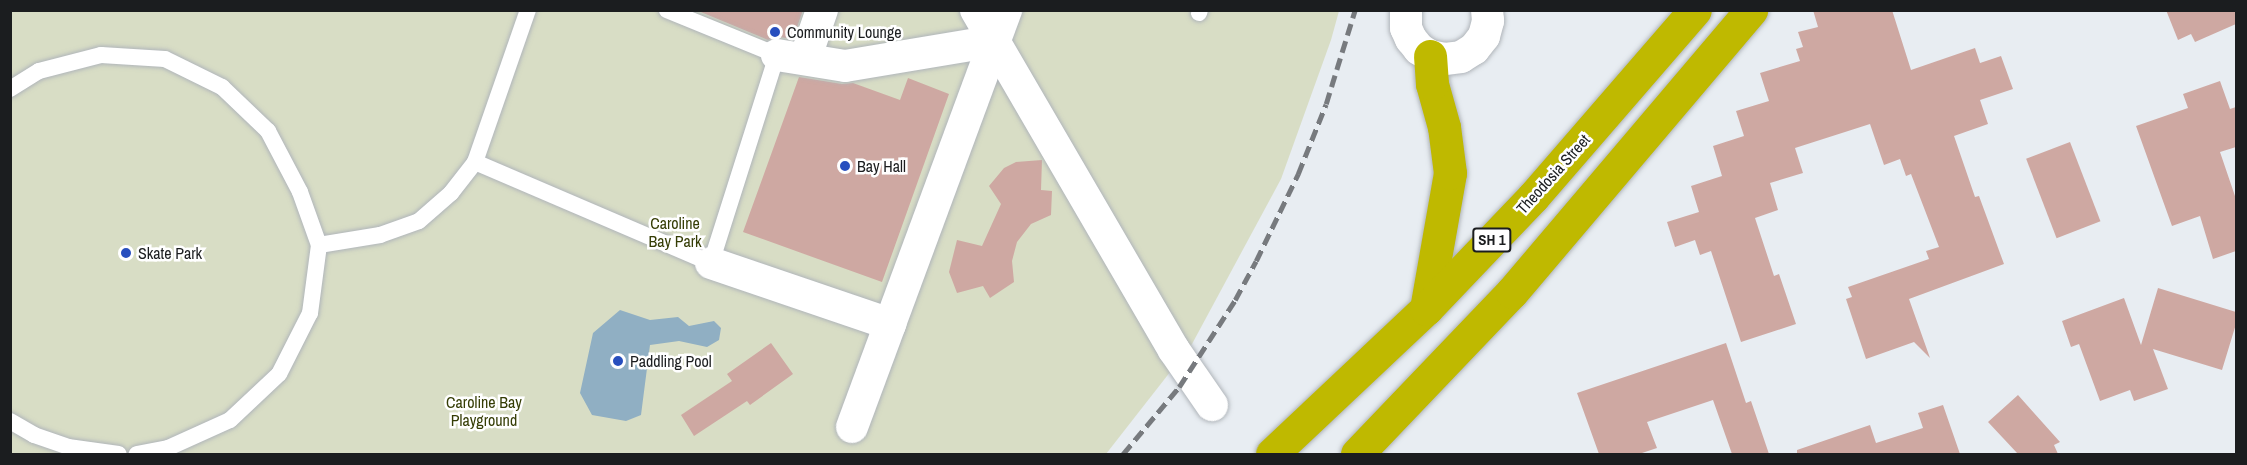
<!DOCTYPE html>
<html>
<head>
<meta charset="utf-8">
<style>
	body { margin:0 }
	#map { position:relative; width:2247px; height:465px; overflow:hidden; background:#e8edf2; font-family:"Archivo Narrow",sans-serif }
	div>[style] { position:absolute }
	.green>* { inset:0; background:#d8ddc5 }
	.water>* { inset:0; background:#90afc3 }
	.building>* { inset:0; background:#cea8a2; transform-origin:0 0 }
	.roads { filter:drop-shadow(0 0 2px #b0b5ba) drop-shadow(0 0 2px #b0b5ba) }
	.lane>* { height:16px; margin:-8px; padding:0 8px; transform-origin:8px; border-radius:8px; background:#fff }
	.street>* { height:32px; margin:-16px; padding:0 16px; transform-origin:16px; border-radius:16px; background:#fff }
	.highway>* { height:33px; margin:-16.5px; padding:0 16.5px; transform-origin:16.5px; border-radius:16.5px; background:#bfb900 }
	.rail>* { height:4.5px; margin-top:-2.25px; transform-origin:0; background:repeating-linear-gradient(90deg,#777a7e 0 12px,transparent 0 18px) }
	.dots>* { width:16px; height:16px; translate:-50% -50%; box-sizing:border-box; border:3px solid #fff; border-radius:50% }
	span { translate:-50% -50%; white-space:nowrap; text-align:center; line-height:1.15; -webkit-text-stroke:5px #fff; paint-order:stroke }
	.shield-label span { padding:2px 4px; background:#fff; border:2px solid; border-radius:4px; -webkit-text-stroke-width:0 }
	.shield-label { font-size:15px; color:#1b1d1f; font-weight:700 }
	.poi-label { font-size:16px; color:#1b1d1f }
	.left { translate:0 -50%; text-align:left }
	.street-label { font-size:16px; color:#1b1d1f }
	.park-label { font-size:16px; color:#353d05 }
	.frame { position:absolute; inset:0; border:12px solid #1b1d1f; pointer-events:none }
</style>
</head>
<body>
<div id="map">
	<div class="green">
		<i style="clip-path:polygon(11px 11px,1339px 11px,1331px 40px,1281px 179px,1192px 344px,1106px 454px,11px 454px)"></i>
	</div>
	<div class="water">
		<i style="clip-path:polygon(620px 310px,650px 320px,678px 317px,689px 326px,714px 321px,721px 328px,719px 340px,707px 347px,679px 341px,650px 345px,641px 415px,626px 421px,592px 415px,580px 393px,593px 333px)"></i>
	</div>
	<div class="building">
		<i style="clip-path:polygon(696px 10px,803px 10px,793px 39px,779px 37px,768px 40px)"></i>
		<i style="clip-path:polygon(1813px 10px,1892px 10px,1911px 70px,1975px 48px,1980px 63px,2001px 56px,2013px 89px,1980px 100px,1988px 124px,1954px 136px,1975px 197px,1979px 196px,2004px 264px,1909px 299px,1930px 358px,1914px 342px,1866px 359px,1846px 299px,1852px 297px,1848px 287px,1929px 259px,1926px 251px,1939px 247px,1911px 174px,1906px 176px,1900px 159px,1884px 165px,1870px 124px,1795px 148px,1803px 173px,1770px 183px,1778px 210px,1755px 218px,1774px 276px,1779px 274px,1796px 324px,1741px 342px,1711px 251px,1700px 255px,1695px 240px,1675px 247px,1667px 222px,1699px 212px,1691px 186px,1722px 176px,1713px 146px,1744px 136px,1736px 111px,1769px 101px,1760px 73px,1800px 61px,1796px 49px,1803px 47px,1798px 32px,1818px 27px)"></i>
		<i style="clip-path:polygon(2166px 10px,2236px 10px,2236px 24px,2195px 42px,2191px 34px,2178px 40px)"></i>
		<i style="clip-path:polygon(799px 77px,842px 84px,853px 83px,900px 100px,908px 78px,949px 94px,882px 282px,743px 232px)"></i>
		<i style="clip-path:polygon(2220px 81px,2230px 109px,2236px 107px,2236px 147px,2220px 152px,2236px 199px,2236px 251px,2213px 259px,2200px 216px,2172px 226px,2136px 126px,2188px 108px,2183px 94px)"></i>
		<i style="left:2070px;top:142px;width:85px;height:47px;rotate:69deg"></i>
		<i style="clip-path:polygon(1042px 160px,1041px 190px,1052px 191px,1051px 215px,1031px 224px,1017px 242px,1012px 261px,1014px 282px,990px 298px,983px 286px,957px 293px,949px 272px,957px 240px,982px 246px,1001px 204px,989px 186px,1004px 168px,1016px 162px)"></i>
		<i style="clip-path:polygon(2158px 288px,2236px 312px,2236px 324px,2222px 370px,2153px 349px,2168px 389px,2134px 401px,2130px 390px,2100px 401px,2079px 344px,2071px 347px,2062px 321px,2124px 298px,2141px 345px)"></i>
		<i style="clip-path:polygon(771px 343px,793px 374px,750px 405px,747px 401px,694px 436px,681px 415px,732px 381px,727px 374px)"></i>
		<i style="clip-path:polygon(1726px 343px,1746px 403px,1751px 401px,1769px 454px,1732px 454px,1713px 400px,1647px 422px,1657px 448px,1639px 454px,1599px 454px,1577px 393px)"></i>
		<i style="clip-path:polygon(2018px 395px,2060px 442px,2054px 445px,2058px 454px,2018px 454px,1988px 422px)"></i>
		<i style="clip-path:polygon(1943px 405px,1960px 454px,1797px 454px,1797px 450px,1870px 425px,1876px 443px,1923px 428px,1918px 413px)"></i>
	</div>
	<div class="roads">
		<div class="lane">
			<i style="left:1199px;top:13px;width:3px;rotate:-72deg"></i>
			<i style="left:10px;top:89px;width:34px;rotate:-32deg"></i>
			<i style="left:39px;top:71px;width:64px;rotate:-14.5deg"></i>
			<i style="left:101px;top:55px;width:64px;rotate:3.6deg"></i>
			<i style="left:165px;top:59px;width:64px;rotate:26.2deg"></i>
			<i style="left:222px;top:87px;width:64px;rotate:43.7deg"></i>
			<i style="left:268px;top:131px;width:69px;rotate:62.3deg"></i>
			<i style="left:300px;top:192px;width:56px;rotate:70.3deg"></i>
			<i style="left:319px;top:245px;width:69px;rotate:97.5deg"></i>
			<i style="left:310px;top:313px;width:68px;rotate:116.9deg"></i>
			<i style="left:279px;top:374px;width:67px;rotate:136.8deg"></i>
			<i style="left:230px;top:420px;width:68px;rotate:155.7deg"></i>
			<i style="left:168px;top:448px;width:32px;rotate:169deg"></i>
			<i style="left:475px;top:162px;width:257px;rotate:23.2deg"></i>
			<i style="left:711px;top:263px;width:218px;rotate:-72.4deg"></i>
			<i style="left:777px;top:55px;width:119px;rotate:-157.8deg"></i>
			<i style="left:319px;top:245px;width:62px;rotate:-9.3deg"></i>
			<i style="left:380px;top:235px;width:41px;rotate:-19.7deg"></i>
			<i style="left:419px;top:221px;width:43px;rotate:-41.2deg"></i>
			<i style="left:451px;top:193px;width:39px;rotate:-52deg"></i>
			<i style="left:475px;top:162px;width:161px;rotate:-70.8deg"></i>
			<i style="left:10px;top:421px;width:28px;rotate:30deg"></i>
			<i style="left:34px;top:435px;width:36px;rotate:19deg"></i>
			<i style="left:68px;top:447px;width:51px;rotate:7.8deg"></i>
		</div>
		<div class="street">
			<i style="left:976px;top:10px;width:393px;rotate:59.8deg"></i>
			<i style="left:1174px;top:350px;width:67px;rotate:55.4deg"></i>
			<i style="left:1406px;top:10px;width:18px;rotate:90deg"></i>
			<i style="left:1406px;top:28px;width:12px;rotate:66deg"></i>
			<i style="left:1411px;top:39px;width:13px;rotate:51deg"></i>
			<i style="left:1419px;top:49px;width:13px;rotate:32deg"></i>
			<i style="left:1430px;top:56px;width:15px;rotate:11deg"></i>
			<i style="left:1445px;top:59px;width:16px;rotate:-7deg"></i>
			<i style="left:1461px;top:57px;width:15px;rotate:-32deg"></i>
			<i style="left:1474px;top:49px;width:16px;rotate:-52deg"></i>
			<i style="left:1484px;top:36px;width:16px;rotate:-75deg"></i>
			<i style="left:1488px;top:21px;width:11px;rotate:-95deg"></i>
			<i style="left:777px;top:55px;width:69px;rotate:9.2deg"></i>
			<i style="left:845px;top:66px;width:152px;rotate:-9.5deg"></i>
			<i style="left:805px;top:59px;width:52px;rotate:-70.9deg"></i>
			<i style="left:711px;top:263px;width:189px;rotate:18.8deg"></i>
			<i style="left:890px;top:324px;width:335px;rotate:-69.7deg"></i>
			<i style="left:852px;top:427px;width:110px;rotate:-69.7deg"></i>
		</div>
		<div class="highway">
			<i style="left:1426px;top:309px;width:138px;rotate:-80deg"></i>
			<i style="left:1450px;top:173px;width:46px;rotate:-97.4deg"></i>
			<i style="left:1444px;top:127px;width:45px;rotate:-105.6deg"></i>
			<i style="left:1432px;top:84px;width:28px;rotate:-94deg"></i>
			<i style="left:1272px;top:454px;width:212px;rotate:-43.3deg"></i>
			<i style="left:1426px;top:309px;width:155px;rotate:-46.3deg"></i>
			<i style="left:1533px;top:197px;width:247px;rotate:-49.1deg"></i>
			<i style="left:1357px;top:454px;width:224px;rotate:-46.3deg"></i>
			<i style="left:1512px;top:292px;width:370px;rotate:-49.7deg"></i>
		</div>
	</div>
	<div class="rail">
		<i style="left:1123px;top:454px;width:87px;rotate:-50.1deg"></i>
		<i style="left:1179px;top:387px;width:103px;rotate:-57.2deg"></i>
		<i style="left:1235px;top:300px;width:44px;rotate:-61.7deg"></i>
		<i style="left:1256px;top:261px;width:97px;rotate:-64.2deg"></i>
		<i style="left:1298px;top:174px;width:75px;rotate:-68.2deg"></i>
		<i style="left:1326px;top:104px;width:98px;rotate:-72.9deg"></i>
	</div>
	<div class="dots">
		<i style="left:775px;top:32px;background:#284fbe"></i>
		<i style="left:845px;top:166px;background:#284fbe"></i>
		<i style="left:126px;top:253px;background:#284fbe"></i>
		<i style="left:618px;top:361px;background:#284fbe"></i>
	</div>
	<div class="shield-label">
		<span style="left:1492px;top:240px">SH 1</span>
	</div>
	<div class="poi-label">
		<span class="left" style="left:787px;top:32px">Community Lounge</span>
		<span class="left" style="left:857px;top:166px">Bay Hall</span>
		<span class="left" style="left:138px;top:253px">Skate Park</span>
		<span class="left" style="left:630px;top:361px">Paddling Pool</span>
	</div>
	<div class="street-label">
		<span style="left:1553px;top:174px;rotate:-48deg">Theodosia Street</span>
	</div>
	<div class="park-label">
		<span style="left:675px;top:232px">Caroline<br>Bay Park</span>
		<span style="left:484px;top:411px">Caroline Bay<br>Playground</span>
	</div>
	<div class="frame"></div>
</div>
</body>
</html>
